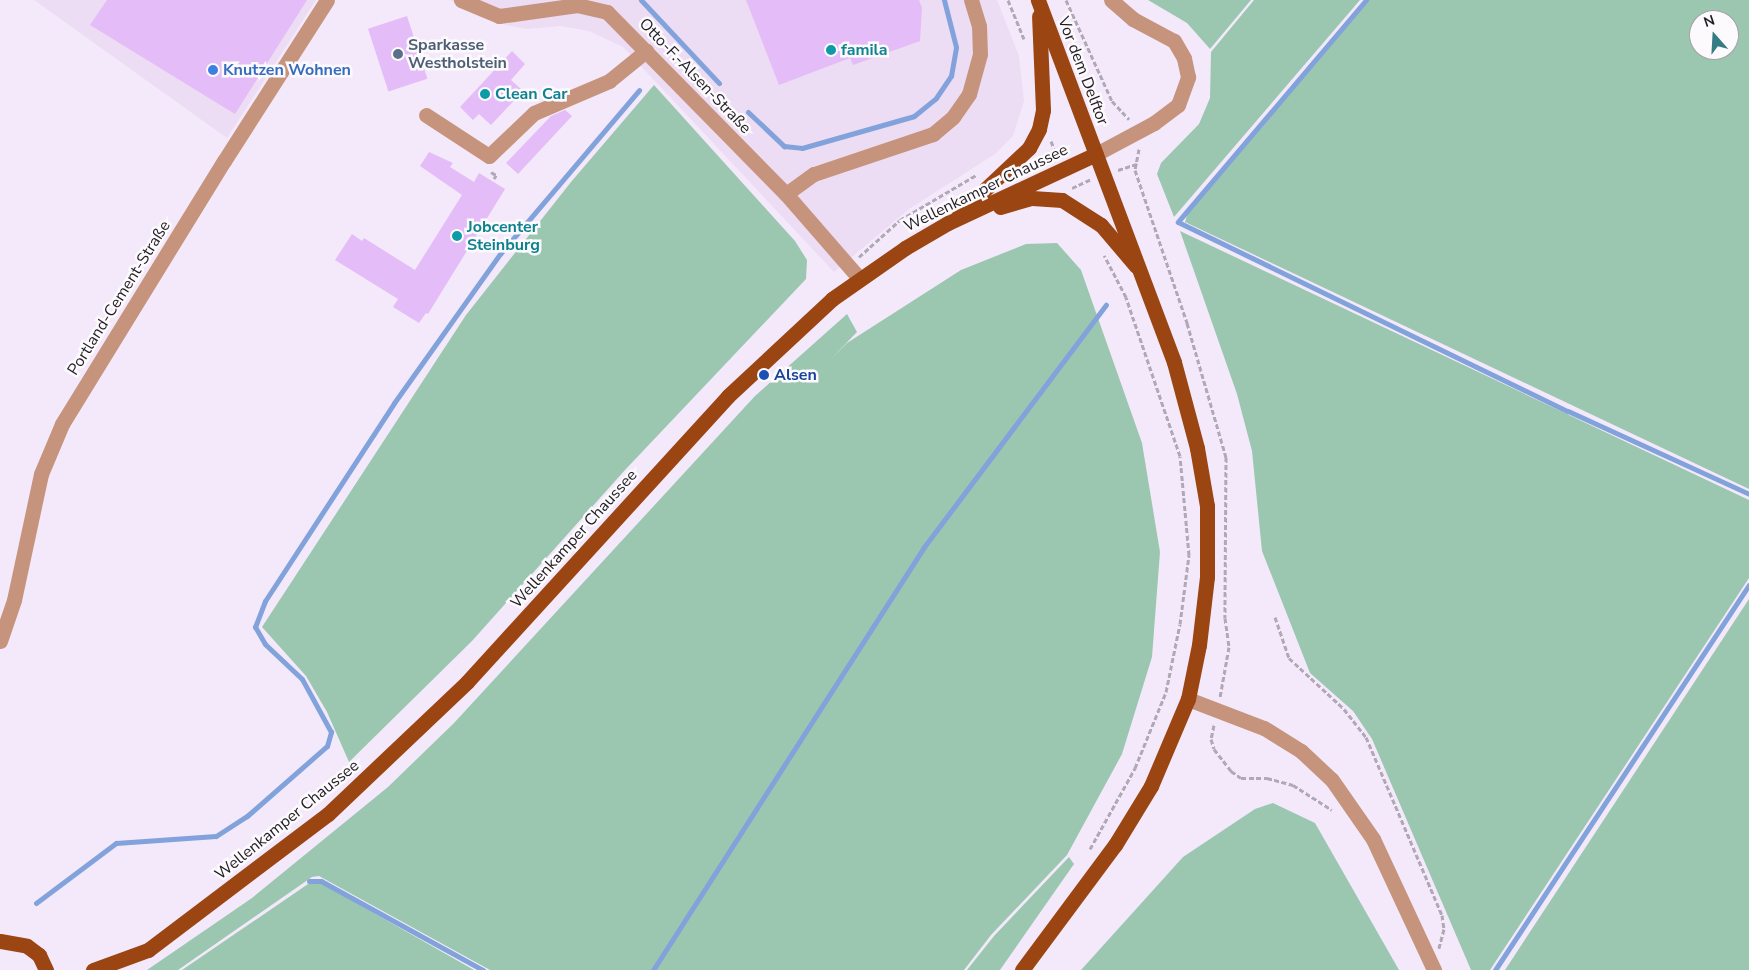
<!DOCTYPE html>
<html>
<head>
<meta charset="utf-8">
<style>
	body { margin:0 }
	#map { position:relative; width:1749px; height:970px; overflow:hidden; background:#f4e9fa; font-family:"Nunito Sans",sans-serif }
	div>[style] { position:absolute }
	.built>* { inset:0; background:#ecdcf4 }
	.green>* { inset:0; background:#9bc7b1 }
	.stream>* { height:5px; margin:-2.5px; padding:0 2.5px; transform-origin:2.5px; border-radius:2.5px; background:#81a2db }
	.building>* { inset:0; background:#e4bcf7; transform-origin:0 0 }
	.path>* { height:3px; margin-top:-1.5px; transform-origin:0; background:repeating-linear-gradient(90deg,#b0a8b5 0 5px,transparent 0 7.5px) }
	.minor>* { height:15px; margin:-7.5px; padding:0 7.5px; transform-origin:7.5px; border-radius:7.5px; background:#c6947d }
	.major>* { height:15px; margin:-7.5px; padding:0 7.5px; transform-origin:7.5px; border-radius:7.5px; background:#9b4513 }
	.dots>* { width:14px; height:14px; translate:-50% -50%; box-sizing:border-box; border:2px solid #fcfafd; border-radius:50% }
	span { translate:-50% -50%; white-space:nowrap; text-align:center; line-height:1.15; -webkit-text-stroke:5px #fcfafd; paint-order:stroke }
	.service-label { font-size:16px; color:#4e5e75; font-weight:700 }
	.left { translate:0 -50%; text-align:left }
	.culture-label { font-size:16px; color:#0d838f; font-weight:700 }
	.shop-label { font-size:16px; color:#366cbe; font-weight:700 }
	.street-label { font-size:16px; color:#201c22 }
	.transit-label { font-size:16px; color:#164399; font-weight:700 }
	.north { position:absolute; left:1689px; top:10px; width:50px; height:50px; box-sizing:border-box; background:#fcfafd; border:1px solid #a4a1a5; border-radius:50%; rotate:341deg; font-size:14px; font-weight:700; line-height:20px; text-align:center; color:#201c22 }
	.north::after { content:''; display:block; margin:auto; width:18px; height:22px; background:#357c85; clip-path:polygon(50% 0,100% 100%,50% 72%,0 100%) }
</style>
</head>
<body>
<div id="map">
	<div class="built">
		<i style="clip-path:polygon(34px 0,316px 0,227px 138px)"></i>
		<i style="clip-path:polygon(450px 0,997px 0,1019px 56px,1024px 101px,1013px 136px,995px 154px,909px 209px,834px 272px,623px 47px,589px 31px,560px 26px,527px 29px,506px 25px,476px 15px)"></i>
	</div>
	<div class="green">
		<i style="clip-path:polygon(1148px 0,1251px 0,1210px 49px,1187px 23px)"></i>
		<i style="clip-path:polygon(1254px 0,1360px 0,1174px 217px,1157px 174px,1161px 163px,1199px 124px,1210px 98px,1211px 52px)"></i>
		<i style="clip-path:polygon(evenodd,1367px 0,1749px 0,1749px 489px,1185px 222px,1188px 212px,1367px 0,1699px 20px,1729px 20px,1729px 50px,1699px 50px,1699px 20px)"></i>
		<i style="clip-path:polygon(654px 85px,795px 241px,807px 260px,806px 279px,625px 470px,472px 641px,349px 762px,327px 712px,306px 676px,262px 627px,466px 315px,571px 182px)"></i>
		<i style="clip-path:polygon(1180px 231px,1749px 500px,1749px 578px,1490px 970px,1471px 970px,1372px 739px,1353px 711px,1310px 673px,1262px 551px,1252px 451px,1237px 394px)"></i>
		<i style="clip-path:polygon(1057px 243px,1081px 270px,1142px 443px,1160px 552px,1152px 657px,1122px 754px,1067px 855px,991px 935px,964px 970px,490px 970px,319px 876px,312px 877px,178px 970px,147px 970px,252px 898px,388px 787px,454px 723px,755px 396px,847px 314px,857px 332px,830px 360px,847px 343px,961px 270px,1026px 244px)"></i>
		<i style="clip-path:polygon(1749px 599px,1749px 970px,1505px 970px)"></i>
		<i style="clip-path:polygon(1273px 803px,1315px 823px,1399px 970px,1081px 970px,1183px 857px,1255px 809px)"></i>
		<i style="clip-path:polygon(1069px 857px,1074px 864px,1000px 970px,967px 970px,994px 936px)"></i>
		<i style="clip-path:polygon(311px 882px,321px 883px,474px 970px,182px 970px)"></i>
	</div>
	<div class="stream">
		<i style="left:641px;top:0;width:114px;rotate:46.8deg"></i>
		<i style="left:1366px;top:0;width:291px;rotate:130.3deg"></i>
		<i style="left:1178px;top:222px;width:433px;rotate:25.9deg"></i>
		<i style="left:1568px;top:411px;width:199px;rotate:24.6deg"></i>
		<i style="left:748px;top:112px;width:50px;rotate:43.4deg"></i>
		<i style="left:784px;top:146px;width:18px;rotate:6deg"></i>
		<i style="left:802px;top:148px;width:116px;rotate:-15.9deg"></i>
		<i style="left:914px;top:116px;width:28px;rotate:-39deg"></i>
		<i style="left:936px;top:98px;width:27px;rotate:-56deg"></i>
		<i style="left:951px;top:76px;width:29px;rotate:-80deg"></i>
		<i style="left:956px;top:47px;width:49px;rotate:-104.3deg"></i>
		<i style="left:309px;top:881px;width:12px"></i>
		<i style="left:321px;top:881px;width:185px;rotate:28.8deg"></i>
		<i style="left:36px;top:903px;width:100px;rotate:-36.9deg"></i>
		<i style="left:116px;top:843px;width:100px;rotate:-4deg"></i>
		<i style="left:216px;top:836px;width:37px;rotate:-33deg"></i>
		<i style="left:247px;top:816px;width:106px;rotate:-41.2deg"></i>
		<i style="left:327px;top:746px;width:15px;rotate:-74deg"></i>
		<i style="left:331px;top:732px;width:60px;rotate:-118.7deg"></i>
		<i style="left:302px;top:679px;width:51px;rotate:-136.6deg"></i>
		<i style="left:265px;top:644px;width:20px;rotate:-120deg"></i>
		<i style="left:255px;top:627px;width:28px;rotate:-69deg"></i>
		<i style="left:265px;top:601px;width:236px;rotate:-56.9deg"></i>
		<i style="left:394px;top:403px;width:183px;rotate:-54.6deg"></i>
		<i style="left:500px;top:254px;width:215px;rotate:-49.7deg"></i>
		<i style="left:653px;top:970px;width:502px;rotate:-57.35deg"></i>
		<i style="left:924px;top:547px;width:303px;rotate:-53.1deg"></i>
		<i style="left:1495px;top:970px;width:461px;rotate:-56.6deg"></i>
	</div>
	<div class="building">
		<i style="clip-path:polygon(107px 0,307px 0,235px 114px,90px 25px)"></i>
		<i style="clip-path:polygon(746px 0,919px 0,922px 8px,920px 41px,853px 65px,850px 58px,779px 85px)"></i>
		<i style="left:407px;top:16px;width:66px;height:41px;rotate:72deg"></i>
		<i style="clip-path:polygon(512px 51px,525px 64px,511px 80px,523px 91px,491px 125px,479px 114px,473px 120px,460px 107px)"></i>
		<i style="clip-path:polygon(565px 110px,572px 116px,518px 174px,506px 163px,551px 116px)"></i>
		<i style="clip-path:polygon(429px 152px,453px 163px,450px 167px,474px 182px,479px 173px,505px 189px,428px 314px,426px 313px,419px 323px,393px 307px,398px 299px,335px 260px,352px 234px,362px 241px,364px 238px,415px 270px,462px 195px,420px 166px)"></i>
	</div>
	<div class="path">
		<i style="left:1008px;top:0;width:42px;rotate:67.7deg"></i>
		<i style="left:1066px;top:0;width:111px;rotate:65.5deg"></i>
		<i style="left:1112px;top:101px;width:25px;rotate:47deg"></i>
		<i style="left:1051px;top:141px;width:16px;rotate:68deg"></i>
		<i style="left:1139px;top:149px;width:21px;rotate:101deg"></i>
		<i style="left:1135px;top:170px;width:162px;rotate:71.2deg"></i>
		<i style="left:1187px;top:323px;width:140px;rotate:73.8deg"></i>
		<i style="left:1226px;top:457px;width:161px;rotate:90.4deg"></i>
		<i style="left:1225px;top:618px;width:29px;rotate:82deg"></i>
		<i style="left:1229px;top:647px;width:51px;rotate:100.2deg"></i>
		<i style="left:1118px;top:170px;width:20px;rotate:-18deg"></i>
		<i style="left:491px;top:172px;width:6px;rotate:31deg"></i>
		<i style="left:496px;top:175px;width:4px;rotate:117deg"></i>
		<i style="left:1072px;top:188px;width:21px;rotate:-25deg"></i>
		<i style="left:859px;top:257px;width:55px;rotate:-42.1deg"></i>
		<i style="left:900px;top:220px;width:88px;rotate:-30.6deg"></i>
		<i style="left:1275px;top:617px;width:43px;rotate:71.1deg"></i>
		<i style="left:1289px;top:658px;width:75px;rotate:42.8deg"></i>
		<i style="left:1344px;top:709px;width:36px;rotate:52deg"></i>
		<i style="left:1366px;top:737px;width:194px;rotate:66.9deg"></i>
		<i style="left:1442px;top:915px;width:14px;rotate:82deg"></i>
		<i style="left:1444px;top:929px;width:20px;rotate:105deg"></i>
		<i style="left:1214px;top:725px;width:14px;rotate:102deg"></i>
		<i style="left:1211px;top:739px;width:10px;rotate:73deg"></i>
		<i style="left:1214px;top:749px;width:28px;rotate:52deg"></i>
		<i style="left:1231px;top:771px;width:12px;rotate:35deg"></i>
		<i style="left:1241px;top:778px;width:26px"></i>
		<i style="left:1267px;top:778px;width:27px;rotate:15deg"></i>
		<i style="left:1293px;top:785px;width:46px;rotate:32.7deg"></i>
		<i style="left:1090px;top:849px;width:93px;rotate:-60.9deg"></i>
		<i style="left:1135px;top:768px;width:82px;rotate:-67.8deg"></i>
		<i style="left:1166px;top:692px;width:69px;rotate:-78.4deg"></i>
		<i style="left:1180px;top:624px;width:70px;rotate:-82.6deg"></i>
		<i style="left:1189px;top:555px;width:99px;rotate:-95.2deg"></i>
		<i style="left:1180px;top:456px;width:168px;rotate:-108.8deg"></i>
		<i style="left:1126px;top:297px;width:47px;rotate:-117.6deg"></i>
	</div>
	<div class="minor">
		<i style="left:461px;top:0;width:41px;rotate:22.8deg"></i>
		<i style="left:499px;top:16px;width:79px;rotate:-8deg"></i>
		<i style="left:577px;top:5px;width:31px;rotate:13deg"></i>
		<i style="left:607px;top:12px;width:255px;rotate:45.5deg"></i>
		<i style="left:786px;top:194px;width:111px;rotate:49deg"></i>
		<i style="left:426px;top:115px;width:75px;rotate:33.1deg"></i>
		<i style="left:489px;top:156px;width:62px;rotate:-43.7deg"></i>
		<i style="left:534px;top:113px;width:82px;rotate:-23.1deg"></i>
		<i style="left:609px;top:81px;width:48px;rotate:-39deg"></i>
		<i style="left:1096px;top:154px;width:66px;rotate:-28.1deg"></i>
		<i style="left:1154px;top:123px;width:30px;rotate:-37deg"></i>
		<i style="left:1178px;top:105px;width:30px;rotate:-70deg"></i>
		<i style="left:1188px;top:77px;width:19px;rotate:-102deg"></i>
		<i style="left:1184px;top:58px;width:20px;rotate:-120deg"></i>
		<i style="left:1174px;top:41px;width:47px;rotate:-151.8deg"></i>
		<i style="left:1133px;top:19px;width:29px;rotate:-139deg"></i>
		<i style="left:786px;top:194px;width:34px;rotate:-36deg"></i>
		<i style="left:814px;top:174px;width:126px;rotate:-18.6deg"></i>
		<i style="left:933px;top:134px;width:26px;rotate:-40deg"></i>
		<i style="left:953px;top:117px;width:28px;rotate:-55deg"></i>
		<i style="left:969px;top:94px;width:41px;rotate:-74.6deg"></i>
		<i style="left:980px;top:54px;width:28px;rotate:-92deg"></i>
		<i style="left:979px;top:26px;width:27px;rotate:-107deg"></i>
		<i style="left:0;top:641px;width:43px;rotate:-71.1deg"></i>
		<i style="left:14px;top:600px;width:129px;rotate:-77.9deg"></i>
		<i style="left:41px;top:474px;width:54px;rotate:-67.2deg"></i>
		<i style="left:62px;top:424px;width:309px;rotate:-58.4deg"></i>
		<i style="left:224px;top:161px;width:191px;rotate:-57.4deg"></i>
		<i style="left:1188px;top:699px;width:81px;rotate:20.9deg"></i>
		<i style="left:1264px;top:728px;width:44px;rotate:31.9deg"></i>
		<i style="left:1301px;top:751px;width:42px;rotate:43.1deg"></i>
		<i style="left:1332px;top:780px;width:72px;rotate:55.2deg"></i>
		<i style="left:1373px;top:839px;width:145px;rotate:65deg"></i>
	</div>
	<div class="major">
		<i style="left:1000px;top:207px;width:33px;rotate:-16deg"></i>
		<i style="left:1032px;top:198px;width:30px;rotate:4deg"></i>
		<i style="left:1062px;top:200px;width:46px;rotate:32.7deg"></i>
		<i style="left:1101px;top:225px;width:54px;rotate:49.5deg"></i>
		<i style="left:959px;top:214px;width:96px;rotate:-43.3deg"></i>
		<i style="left:1029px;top:148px;width:21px;rotate:-62deg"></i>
		<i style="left:1039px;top:129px;width:19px;rotate:-78deg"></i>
		<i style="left:1043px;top:110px;width:94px;rotate:-92.4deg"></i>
		<i style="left:0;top:941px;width:27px;rotate:10deg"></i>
		<i style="left:27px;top:946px;width:15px;rotate:37deg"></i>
		<i style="left:39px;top:955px;width:17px;rotate:65deg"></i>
		<i style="left:93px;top:970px;width:59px;rotate:-20deg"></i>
		<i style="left:148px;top:950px;width:226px;rotate:-37.1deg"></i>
		<i style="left:328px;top:814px;width:192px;rotate:-43.5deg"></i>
		<i style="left:467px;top:682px;width:387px;rotate:-47.6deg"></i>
		<i style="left:728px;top:396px;width:142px;rotate:-43deg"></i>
		<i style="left:832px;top:299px;width:89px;rotate:-34.9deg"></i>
		<i style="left:905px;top:248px;width:50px;rotate:-30.2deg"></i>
		<i style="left:948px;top:223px;width:163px;rotate:-25deg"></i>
		<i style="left:1022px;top:970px;width:156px;rotate:-53.4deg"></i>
		<i style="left:1115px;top:845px;width:69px;rotate:-58.6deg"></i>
		<i style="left:1151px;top:786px;width:95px;rotate:-67deg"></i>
		<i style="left:1188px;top:699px;width:55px;rotate:-78.5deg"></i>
		<i style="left:1199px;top:645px;width:68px;rotate:-83.3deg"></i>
		<i style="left:1207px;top:577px;width:71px;rotate:-90deg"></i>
		<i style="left:1207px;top:506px;width:59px;rotate:-99.8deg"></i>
		<i style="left:1197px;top:448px;width:89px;rotate:-105deg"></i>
		<i style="left:1174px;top:362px;width:387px;rotate:-110.6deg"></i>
	</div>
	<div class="dots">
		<i style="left:831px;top:50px;background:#0f9aa8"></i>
		<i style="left:398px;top:54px;background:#5c6f8a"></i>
		<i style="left:213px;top:70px;background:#3f7fe0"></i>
		<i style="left:485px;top:94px;background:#0f9aa8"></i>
		<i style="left:457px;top:236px;background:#0f9aa8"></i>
		<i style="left:764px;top:375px;background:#1a4fb4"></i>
	</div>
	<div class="service-label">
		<span class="left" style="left:408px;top:54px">Sparkasse<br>Westholstein</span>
	</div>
	<div class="culture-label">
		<span class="left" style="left:841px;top:50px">famila</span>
		<span class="left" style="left:495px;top:94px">Clean Car</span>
		<span class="left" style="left:467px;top:236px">Jobcenter<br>Steinburg</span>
	</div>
	<div class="shop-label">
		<span class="left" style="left:223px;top:70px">Knutzen Wohnen</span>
	</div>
	<div class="street-label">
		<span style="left:1083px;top:71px;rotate:69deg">Vor dem Delftor</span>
		<span style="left:695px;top:76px;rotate:46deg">Otto-F.-Alsen-Straße</span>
		<span style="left:986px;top:188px;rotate:-26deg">Wellenkamper Chaussee</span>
		<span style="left:119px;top:298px;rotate:-58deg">Portland-Cement-Straße</span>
		<span style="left:574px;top:539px;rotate:-48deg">Wellenkamper Chaussee</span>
		<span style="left:287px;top:820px;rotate:-39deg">Wellenkamper Chaussee</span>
	</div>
	<div class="transit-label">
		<span class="left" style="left:774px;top:375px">Alsen</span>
	</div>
	<div class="north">N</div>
</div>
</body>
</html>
